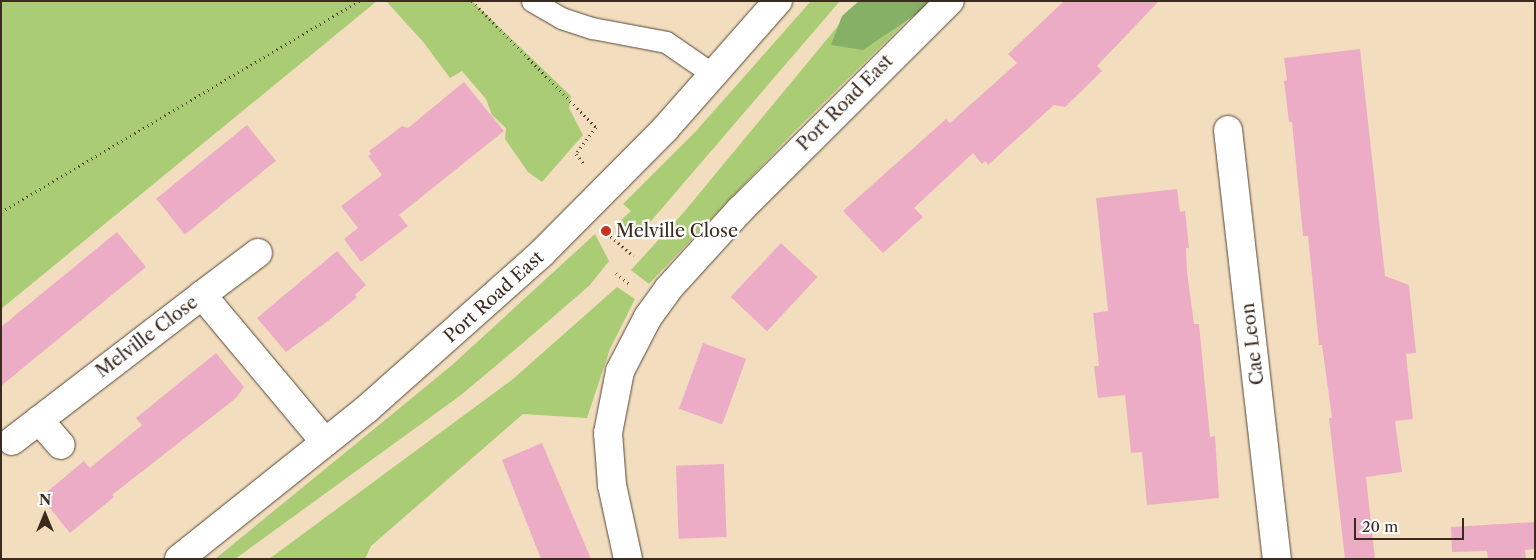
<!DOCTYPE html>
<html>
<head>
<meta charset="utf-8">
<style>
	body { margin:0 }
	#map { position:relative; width:1536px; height:560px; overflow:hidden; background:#f2debf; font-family:"Libre Caslon Text",serif }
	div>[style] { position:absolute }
	.green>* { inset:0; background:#a9cc75 }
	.forest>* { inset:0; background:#86b066 }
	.building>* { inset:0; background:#edacc6; transform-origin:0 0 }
	.path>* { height:3px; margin-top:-1.5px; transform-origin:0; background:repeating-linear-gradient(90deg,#564536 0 1px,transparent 0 5px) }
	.roads { filter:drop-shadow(0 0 1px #564536) drop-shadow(0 0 1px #564536) }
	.lane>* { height:21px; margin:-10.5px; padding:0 10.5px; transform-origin:10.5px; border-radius:10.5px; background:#fff }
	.street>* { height:28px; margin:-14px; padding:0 14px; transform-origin:14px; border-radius:14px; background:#fff }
	.primary>* { height:28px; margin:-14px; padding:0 14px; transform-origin:14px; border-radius:14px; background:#fff }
	.dots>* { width:14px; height:14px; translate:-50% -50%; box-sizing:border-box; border:2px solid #fff; border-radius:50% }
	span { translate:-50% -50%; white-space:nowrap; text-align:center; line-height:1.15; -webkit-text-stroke:4.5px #fff; paint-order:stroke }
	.street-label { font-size:18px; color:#3b2a1e }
	.poi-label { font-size:18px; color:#3b2a1e }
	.left { translate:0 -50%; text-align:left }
	.frame { position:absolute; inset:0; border:2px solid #3b2a1e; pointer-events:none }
	.north { position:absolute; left:20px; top:490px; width:50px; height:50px; -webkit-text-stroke:4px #fff; paint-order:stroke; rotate:0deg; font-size:14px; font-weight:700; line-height:20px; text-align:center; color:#3b2a1e }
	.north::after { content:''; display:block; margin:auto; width:18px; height:22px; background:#3b2a1e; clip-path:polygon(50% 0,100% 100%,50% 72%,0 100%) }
	.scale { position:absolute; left:1354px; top:518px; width:110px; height:22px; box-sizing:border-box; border:2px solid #3b2a1e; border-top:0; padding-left:6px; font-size:15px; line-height:18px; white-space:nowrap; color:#3b2a1e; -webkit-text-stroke:4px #fff; paint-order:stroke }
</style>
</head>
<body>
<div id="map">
	<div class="green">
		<i style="clip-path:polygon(1px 1px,377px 1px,1px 309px)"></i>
		<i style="clip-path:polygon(386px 1px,472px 1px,571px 96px,569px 108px,583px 135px,542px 182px,528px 172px,505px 139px,506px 128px,492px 115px,486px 99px,462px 71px,450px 78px,424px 43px)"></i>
		<i style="clip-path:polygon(811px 1px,840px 1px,645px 228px,623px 228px,619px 222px,631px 211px,623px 204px,697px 130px)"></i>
		<i style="clip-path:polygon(927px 1px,796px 130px,649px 284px,631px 270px,684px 212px,842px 21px)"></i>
		<i style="clip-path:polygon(595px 234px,609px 261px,590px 285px,523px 343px,461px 395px,235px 559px,215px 559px,451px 366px)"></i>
		<i style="clip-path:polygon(617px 287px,635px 299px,610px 349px,587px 418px,523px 414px,371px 546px,365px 559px,269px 559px,513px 379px)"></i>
	</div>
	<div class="forest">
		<i style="clip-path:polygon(859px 1px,930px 1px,925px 8px,863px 50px,831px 45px,842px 16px)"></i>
	</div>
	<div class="building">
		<i style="clip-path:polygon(1064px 1px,1159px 1px,1097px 66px,1102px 71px,1065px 107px,1054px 105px,988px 165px,985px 161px,982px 164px,973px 153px,914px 208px,923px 217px,883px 253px,843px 211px,946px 119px,950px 123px,1017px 63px,1008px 54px)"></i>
		<i style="clip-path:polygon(1360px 49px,1385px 276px,1409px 285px,1416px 353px,1406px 354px,1413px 419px,1395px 421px,1402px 472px,1366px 477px,1375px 559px,1345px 559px,1329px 418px,1332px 418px,1322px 345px,1319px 345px,1308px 236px,1303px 236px,1292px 122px,1289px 122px,1284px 81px,1287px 80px,1284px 58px)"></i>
		<i style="clip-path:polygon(464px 82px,504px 131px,399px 215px,408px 226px,361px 262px,344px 239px,358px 228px,341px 206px,382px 175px,368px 156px,371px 154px,369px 151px,402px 126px,408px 128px)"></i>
		<i style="left:247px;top:125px;width:46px;height:117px;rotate:51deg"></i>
		<i style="clip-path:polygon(1177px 189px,1180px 212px,1185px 211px,1189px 248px,1186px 248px,1187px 272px,1194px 324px,1199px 324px,1210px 437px,1215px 436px,1219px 498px,1147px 505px,1142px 452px,1131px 453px,1125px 395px,1098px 398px,1094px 366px,1099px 366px,1093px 313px,1108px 311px,1096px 198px)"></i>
		<i style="clip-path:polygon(117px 232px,146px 267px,1px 386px,1px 327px)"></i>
		<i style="left:781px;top:243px;width:50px;height:74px;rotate:43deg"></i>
		<i style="clip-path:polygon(337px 251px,366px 285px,355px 295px,357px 297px,328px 321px,286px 352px,257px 318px)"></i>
		<i style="left:703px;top:343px;width:46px;height:70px;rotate:20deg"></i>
		<i style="clip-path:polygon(216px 353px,244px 387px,236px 398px,112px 495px,114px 497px,70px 533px,41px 497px,84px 461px,90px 468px,142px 425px,136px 418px)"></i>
		<i style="clip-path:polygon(542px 443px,591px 559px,541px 559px,502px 460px)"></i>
		<i style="left:724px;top:464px;width:73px;height:48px;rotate:88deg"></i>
		<i style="clip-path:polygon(1535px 522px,1535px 549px,1525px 550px,1526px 559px,1488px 559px,1487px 551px,1452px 552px,1451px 527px)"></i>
	</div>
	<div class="path">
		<i style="left:472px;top:1px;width:177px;rotate:45.5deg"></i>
		<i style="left:596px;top:127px;width:34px;rotate:127deg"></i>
		<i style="left:576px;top:154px;width:14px;rotate:51deg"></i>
		<i style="left:1px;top:212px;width:416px;rotate:-30.5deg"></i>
		<i style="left:607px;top:233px;width:35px;rotate:41deg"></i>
		<i style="left:616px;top:273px;width:19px;rotate:39deg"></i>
	</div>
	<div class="roads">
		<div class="lane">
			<i style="left:532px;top:1px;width:34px;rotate:30deg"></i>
			<i style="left:561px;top:18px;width:33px;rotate:18deg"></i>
			<i style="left:592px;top:28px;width:75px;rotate:10.7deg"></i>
			<i style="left:666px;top:42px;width:58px;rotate:34.5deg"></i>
		</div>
		<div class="street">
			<i style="left:1228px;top:130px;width:432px;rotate:83.5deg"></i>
			<i style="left:202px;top:295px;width:70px;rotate:-36.9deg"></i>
			<i style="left:39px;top:420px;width:33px;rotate:49deg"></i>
			<i style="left:12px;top:441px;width:240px;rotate:-37.5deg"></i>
			<i style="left:202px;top:295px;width:192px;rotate:50.1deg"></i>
			<i style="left:628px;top:559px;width:76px;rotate:-102.2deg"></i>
			<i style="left:612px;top:485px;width:52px;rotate:-94.4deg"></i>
			<i style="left:608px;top:433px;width:63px;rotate:-79deg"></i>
			<i style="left:620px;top:371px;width:61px;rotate:-62.6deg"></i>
			<i style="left:648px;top:317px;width:34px;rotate:-54deg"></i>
			<i style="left:668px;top:289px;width:107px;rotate:-47.7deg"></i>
			<i style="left:740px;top:210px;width:296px;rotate:-44.9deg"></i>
		</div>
		<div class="primary">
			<i style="left:179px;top:559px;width:242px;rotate:-38.6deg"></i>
			<i style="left:368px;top:408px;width:233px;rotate:-41.7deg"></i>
			<i style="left:542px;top:253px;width:175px;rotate:-45.2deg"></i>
			<i style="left:665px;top:129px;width:171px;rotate:-48.6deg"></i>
		</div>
	</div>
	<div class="dots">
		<i style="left:606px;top:231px;background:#c8321e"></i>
	</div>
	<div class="street-label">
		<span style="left:845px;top:103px;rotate:-45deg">Port Road East</span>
		<span style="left:494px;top:297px;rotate:-42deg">Port Road East</span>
		<span style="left:147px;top:337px;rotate:-37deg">Melville Close</span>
		<span style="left:1253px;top:344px;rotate:-97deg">Cae Leon</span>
	</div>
	<div class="poi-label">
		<span class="left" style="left:616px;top:231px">Melville Close</span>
	</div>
	<div class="frame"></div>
	<div class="north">N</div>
	<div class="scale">20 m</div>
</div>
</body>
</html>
